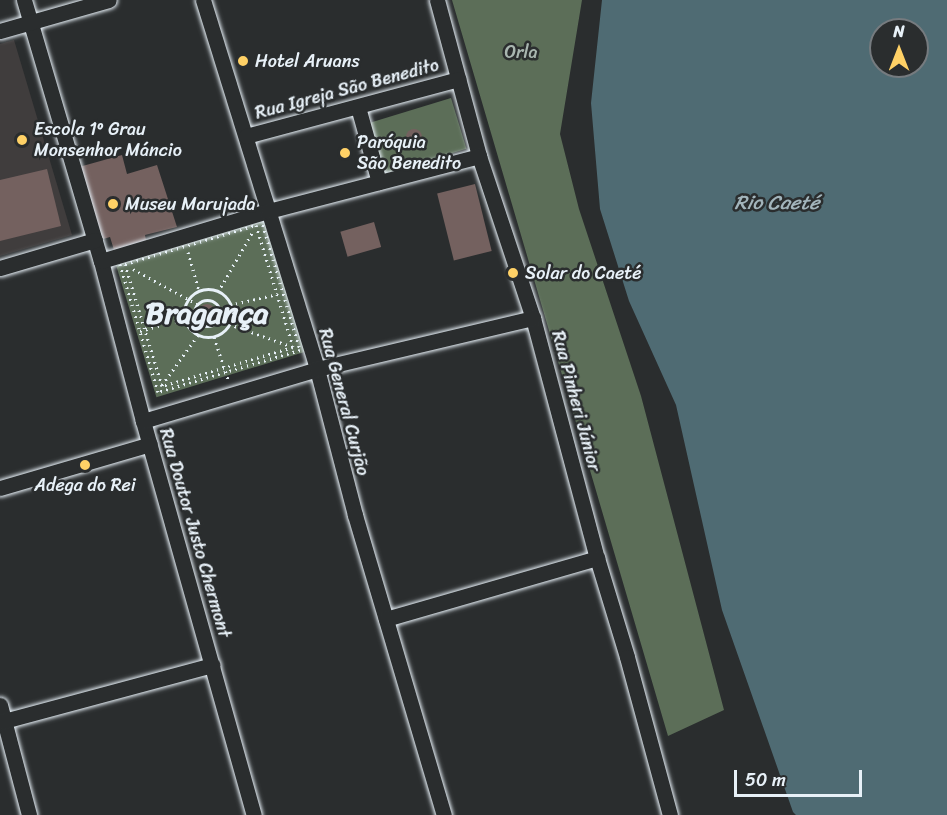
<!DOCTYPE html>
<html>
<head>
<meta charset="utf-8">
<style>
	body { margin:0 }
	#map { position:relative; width:947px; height:815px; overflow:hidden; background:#2a2d2e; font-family:Sriracha,sans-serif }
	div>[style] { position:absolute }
	.built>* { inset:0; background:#403d3d }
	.green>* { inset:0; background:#5c6e58; transform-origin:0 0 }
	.water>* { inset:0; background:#4f6b73 }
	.building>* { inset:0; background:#74615f; transform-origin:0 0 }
	.round { border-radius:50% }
	.path>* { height:3px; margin-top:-1.5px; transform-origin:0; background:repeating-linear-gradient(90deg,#e8f1f8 0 1.5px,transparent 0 6px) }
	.path>.ring { margin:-1.5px; padding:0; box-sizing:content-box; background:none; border:3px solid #e8f1f8; border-radius:50% }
	.roads { filter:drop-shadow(0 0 2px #e8f1f8) drop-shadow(0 0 2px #e8f1f8) }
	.street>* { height:15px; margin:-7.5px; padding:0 7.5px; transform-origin:7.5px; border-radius:7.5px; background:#2a2d2e }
	.dots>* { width:16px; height:16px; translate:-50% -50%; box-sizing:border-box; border:3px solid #2a2d2e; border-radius:50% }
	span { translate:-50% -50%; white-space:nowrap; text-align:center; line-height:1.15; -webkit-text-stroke:5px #2a2d2e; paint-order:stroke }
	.park-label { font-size:18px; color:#a9b6b0 }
	.poi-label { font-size:18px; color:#e8f1f8 }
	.left { translate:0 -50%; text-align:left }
	.street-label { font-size:18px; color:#e8f1f8 }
	.water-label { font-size:20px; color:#a3b5bc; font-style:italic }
	.town-label { font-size:30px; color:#e8f1f8; font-weight:700 }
	.north { position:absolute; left:869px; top:18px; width:60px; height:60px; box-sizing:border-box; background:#2a2d2e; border:2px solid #767b7f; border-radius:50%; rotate:0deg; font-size:16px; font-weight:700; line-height:24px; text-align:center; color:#e8f1f8 }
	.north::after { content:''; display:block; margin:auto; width:21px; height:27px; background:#ffd166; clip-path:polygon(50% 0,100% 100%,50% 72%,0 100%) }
	.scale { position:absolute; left:734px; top:770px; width:128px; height:27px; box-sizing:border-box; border:3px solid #e8f1f8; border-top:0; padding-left:8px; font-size:18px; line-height:21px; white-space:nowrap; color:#e8f1f8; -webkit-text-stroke:4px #2a2d2e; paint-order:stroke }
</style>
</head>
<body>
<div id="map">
	<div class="built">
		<i style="clip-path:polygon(14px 40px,72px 235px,0 256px,0 44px)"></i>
	</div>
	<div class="green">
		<i style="clip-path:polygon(452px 0,582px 0,560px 134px,579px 209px,641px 396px,724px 710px,668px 736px)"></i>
		<i style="left:451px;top:98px;width:53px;height:89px;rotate:73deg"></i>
		<i style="left:267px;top:215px;width:142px;height:159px;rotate:73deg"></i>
	</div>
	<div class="water">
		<i style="clip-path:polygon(evenodd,602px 0,947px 0,947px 815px,796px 815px,793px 812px,722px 610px,676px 405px,629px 301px,600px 209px,591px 103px,602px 0,881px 30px,917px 30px,917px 66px,881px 66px,881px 30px)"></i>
	</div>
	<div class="building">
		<i class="round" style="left:406px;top:129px;width:16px;height:16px"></i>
		<i style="clip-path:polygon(122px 155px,127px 174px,157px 165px,177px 227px,145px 235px,146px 240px,114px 250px,110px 237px,100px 240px,79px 167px)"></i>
		<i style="clip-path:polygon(47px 169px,61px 226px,0 241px,0 180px)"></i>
		<i style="left:475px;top:184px;width:69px;height:39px;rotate:76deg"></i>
		<i style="left:374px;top:222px;width:26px;height:35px;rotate:74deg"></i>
		<i class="round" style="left:198px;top:304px;width:18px;height:18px"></i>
	</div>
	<div class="path">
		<i style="left:261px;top:219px;width:137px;rotate:73.4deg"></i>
		<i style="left:300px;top:350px;width:148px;rotate:163.5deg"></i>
		<i style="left:158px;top:392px;width:137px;rotate:-106.6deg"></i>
		<i style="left:119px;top:261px;width:148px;rotate:-16.5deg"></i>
		<i style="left:256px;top:225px;width:127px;rotate:73.1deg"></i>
		<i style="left:293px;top:347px;width:137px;rotate:163.4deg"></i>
		<i style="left:162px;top:386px;width:127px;rotate:-106.9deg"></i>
		<i style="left:125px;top:264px;width:137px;rotate:-16.6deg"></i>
		<i style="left:188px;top:252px;width:41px;rotate:74.2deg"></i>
		<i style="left:133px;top:269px;width:73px;rotate:28.7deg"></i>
		<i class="ring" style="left:184px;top:289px;width:45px;height:45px"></i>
		<i style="left:218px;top:292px;width:68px;rotate:-60deg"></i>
		<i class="ring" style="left:194px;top:300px;width:23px;height:23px"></i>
		<i style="left:230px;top:305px;width:49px;rotate:-12.9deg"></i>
		<i style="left:229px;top:324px;width:68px;rotate:19.8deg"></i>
		<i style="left:140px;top:331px;width:46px;rotate:-15.3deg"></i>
		<i style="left:214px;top:337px;width:44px;rotate:71.6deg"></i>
		<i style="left:162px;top:385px;width:62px;rotate:-54.2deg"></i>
	</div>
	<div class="roads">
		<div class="street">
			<i style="left:24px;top:0;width:272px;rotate:73.6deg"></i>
			<i style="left:101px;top:261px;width:165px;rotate:75.3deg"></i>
			<i style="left:143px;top:421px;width:409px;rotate:74.3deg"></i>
			<i style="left:203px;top:0;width:386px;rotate:72.8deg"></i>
			<i style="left:317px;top:369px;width:151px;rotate:75.4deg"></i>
			<i style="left:355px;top:515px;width:313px;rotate:73.5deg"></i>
			<i style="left:437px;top:0;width:162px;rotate:74.9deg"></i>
			<i style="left:479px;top:156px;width:171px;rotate:71.6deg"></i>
			<i style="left:533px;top:318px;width:248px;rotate:75.1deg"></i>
			<i style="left:597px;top:558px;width:103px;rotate:73.1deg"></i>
			<i style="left:627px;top:657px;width:164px;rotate:74.8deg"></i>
			<i style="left:0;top:31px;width:113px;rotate:-15.9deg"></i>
			<i style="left:358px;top:107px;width:78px;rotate:74.4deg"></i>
			<i style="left:246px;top:136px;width:220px;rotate:-15deg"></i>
			<i style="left:101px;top:261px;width:174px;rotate:-16.7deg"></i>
			<i style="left:268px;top:211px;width:218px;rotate:-14.6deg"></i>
			<i style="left:0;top:268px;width:99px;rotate:-16.4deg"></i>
			<i style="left:143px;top:421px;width:182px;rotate:-16.6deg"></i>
			<i style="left:317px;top:369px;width:222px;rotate:-13.3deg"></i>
			<i style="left:0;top:488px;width:156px;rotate:-16.3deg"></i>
			<i style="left:386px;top:619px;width:220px;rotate:-16.1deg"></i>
			<i style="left:0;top:705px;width:114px;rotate:75.2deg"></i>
			<i style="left:0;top:722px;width:220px;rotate:-15deg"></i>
		</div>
	</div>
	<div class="dots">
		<i style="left:243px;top:61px;background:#ffd166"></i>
		<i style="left:22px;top:140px;background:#ffd166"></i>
		<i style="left:345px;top:153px;background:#ffd166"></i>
		<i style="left:113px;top:204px;background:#ffd166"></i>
		<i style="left:513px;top:273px;background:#ffd166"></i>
		<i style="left:85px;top:465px;background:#ffd166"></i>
	</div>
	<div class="park-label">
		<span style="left:521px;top:52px">Orla</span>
	</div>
	<div class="poi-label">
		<span class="left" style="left:255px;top:61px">Hotel Aruans</span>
		<span class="left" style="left:34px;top:140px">Escola 1º Grau<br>Monsenhor Máncio</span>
		<span class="left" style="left:357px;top:153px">Paróquia<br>São Benedito</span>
		<span class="left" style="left:125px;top:204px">Museu Marujada</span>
		<span class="left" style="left:525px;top:273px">Solar do Caeté</span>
		<span style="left:85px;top:485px">Adega do Rei</span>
	</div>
	<div class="street-label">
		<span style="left:347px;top:89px;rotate:-15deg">Rua Igreja São Benedito</span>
		<span style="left:576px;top:401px;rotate:75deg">Rua Pinheri Júnior</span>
		<span style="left:344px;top:402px;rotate:75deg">Rua General Curjão</span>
		<span style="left:195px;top:533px;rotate:74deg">Rua Doutor Justo Chermont</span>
	</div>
	<div class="water-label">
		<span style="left:777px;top:202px">Rio Caeté</span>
	</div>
	<div class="town-label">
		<span style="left:207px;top:313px">Bragança</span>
	</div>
	<div class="north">N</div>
	<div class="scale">50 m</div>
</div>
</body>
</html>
